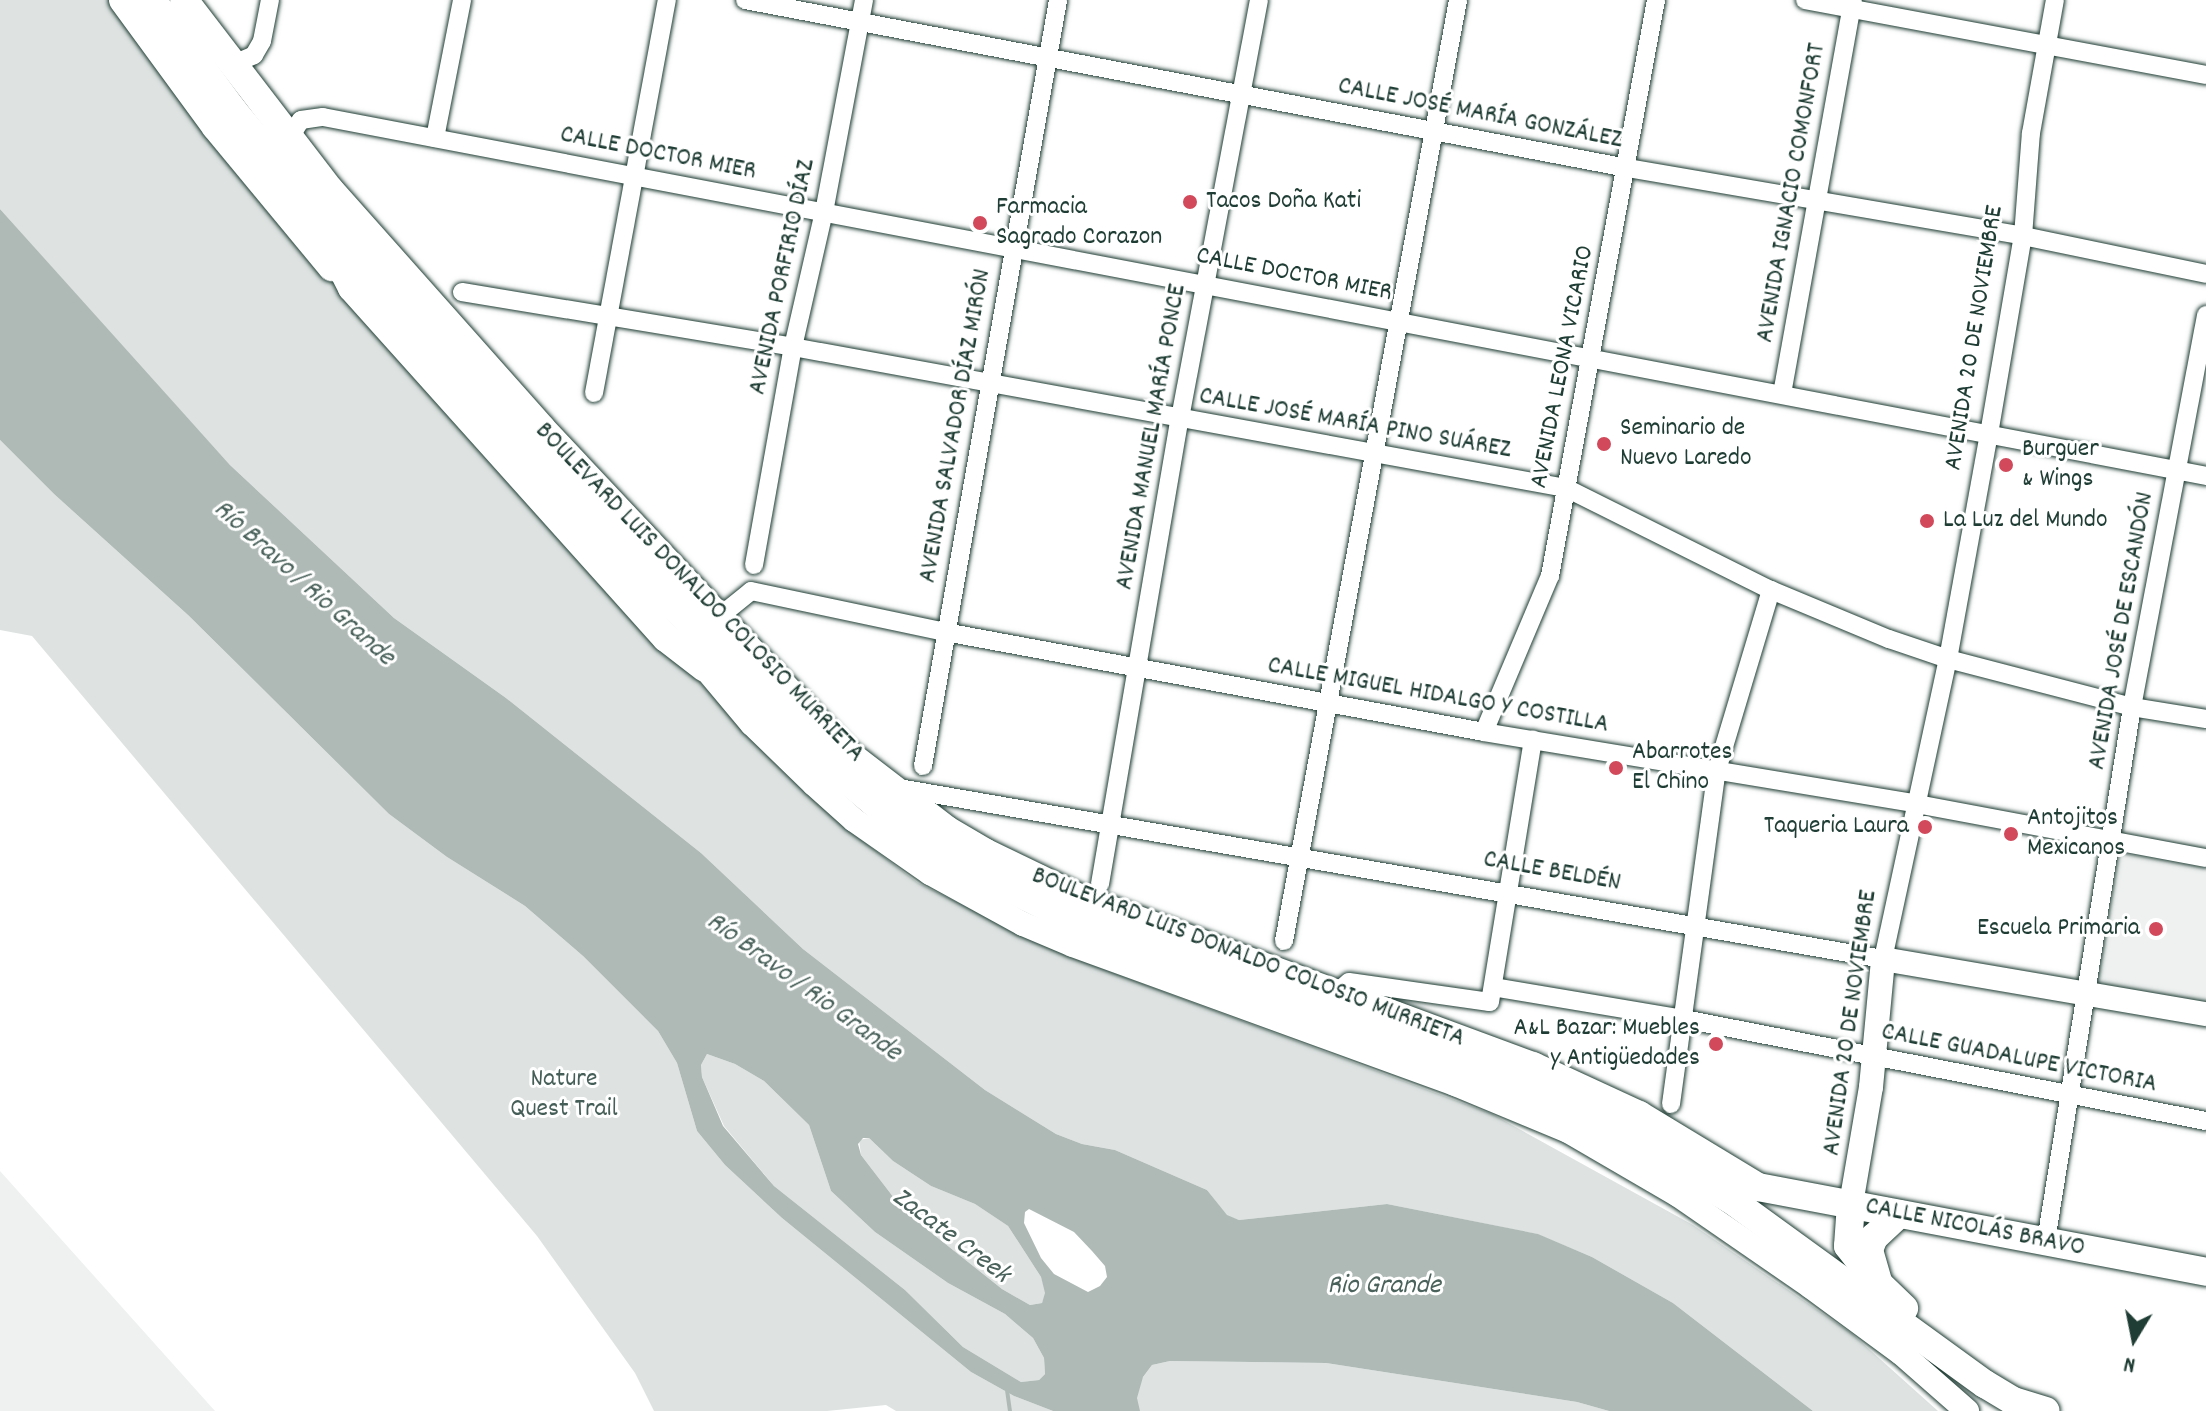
<!DOCTYPE html>
<html>
<head>
<meta charset="utf-8">
<style>
	body { margin:0 }
	#map { position:relative; width:2206px; height:1411px; overflow:hidden; background:#fff; font-family:Dekko,sans-serif }
	div>[style] { position:absolute }
	.built>* { inset:0; background:#eef1f0 }
	.green>* { inset:0; background:#dee3e2 }
	.water>* { inset:0; background:#afbab7 }
	.stream>* { height:4px; margin:-2px; padding:0 2px; transform-origin:2px; border-radius:2px; background:#afbab7 }
	.roads { filter:drop-shadow(0 0 2px #1f3d34) drop-shadow(0 0 2px #1f3d34) }
	.minor>* { height:18px; margin:-9px; padding:0 9px; transform-origin:9px; border-radius:9px; background:#fff }
	.major>* { height:24px; margin:-12px; padding:0 12px; transform-origin:12px; border-radius:12px; background:#fff }
	.highway>* { height:28px; margin:-14px; padding:0 14px; transform-origin:14px; border-radius:14px; background:#fff }
	.dots>* { width:22px; height:22px; translate:-50% -50%; box-sizing:border-box; border:4px solid #fff; border-radius:50% }
	span { translate:-50% -50%; white-space:nowrap; text-align:center; line-height:1.15; -webkit-text-stroke:6px #fff; paint-order:stroke }
	.street-label { font-size:26px; color:#1f3d34 }
	.poi-label { font-size:26px; color:#1f3d34 }
	.left { translate:0 -50%; text-align:left }
	.right { translate:-100% -50%; text-align:right }
	.park-label { font-size:26px; color:#455e57 }
	.water-label { font-size:28px; color:#4a625b; font-style:italic }
	.north { position:absolute; left:2094px; top:1299px; width:80px; height:80px; -webkit-text-stroke:6px #fff; paint-order:stroke; rotate:190deg; font-size:22px; font-weight:700; line-height:32px; text-align:center; color:#1f3d34 }
	.north::after { content:''; display:block; margin:auto; width:28px; height:36px; background:#1f3d34; clip-path:polygon(50% 0,100% 100%,50% 72%,0 100%) }
</style>
</head>
<body>
<div id="map">
	<div class="built">
		<i style="clip-path:polygon(2120px 853px,2206px 868px,2206px 1008px,2096px 990px)"></i>
		<i style="clip-path:polygon(0 1171px,215px 1411px,0 1411px)"></i>
	</div>
	<div class="green">
		<i style="clip-path:polygon(0 0,116px 0,606px 589px,847px 829px,918px 883px,1065px 955px,1492px 1114px,1693px 1225px,1851px 1333px,1938px 1411px,1813px 1411px,1673px 1303px,1592px 1257px,1537px 1234px,1387px 1204px,1239px 1220px,1227px 1216px,1207px 1190px,1115px 1150px,1082px 1144px,1056px 1134px,985px 1090px,803px 949px,701px 853px,506px 698px,394px 618px,230px 465px,132px 357px,0 209px)"></i>
		<i style="clip-path:polygon(0 440px,54px 494px,188px 615px,389px 814px,447px 857px,525px 906px,583px 956px,658px 1031px,677px 1063px,697px 1131px,725px 1165px,782px 1218px,971px 1372px,1014px 1396px,1053px 1411px,896px 1411px,886px 1405px,827px 1411px,654px 1411px,635px 1373px,537px 1236px,32px 636px,0 630px)"></i>
		<i style="clip-path:polygon(707px 1054px,735px 1064px,764px 1081px,809px 1125px,831px 1191px,875px 1232px,948px 1283px,1005px 1314px,1033px 1338px,1044px 1358px,1045px 1374px,1039px 1380px,1021px 1382px,963px 1347px,905px 1290px,774px 1186px,724px 1126px,702px 1077px,701px 1065px)"></i>
		<i style="clip-path:polygon(869px 1138px,893px 1161px,931px 1186px,975px 1204px,1008px 1226px,1041px 1277px,1046px 1293px,1042px 1303px,1030px 1305px,1002px 1289px,904px 1211px,861px 1155px,859px 1140px)"></i>
		<i style="clip-path:polygon(1170px 1361px,1326px 1363px,1577px 1402px,1609px 1411px,1118px 1411px,1152px 1365px)"></i>
	</div>
	<div class="water">
		<i style="clip-path:polygon(evenodd,0 209px,230px 465px,394px 618px,506px 698px,701px 853px,803px 949px,985px 1090px,1056px 1134px,1082px 1144px,1115px 1150px,1207px 1190px,1227px 1215px,1239px 1220px,1387px 1204px,1538px 1234px,1592px 1257px,1673px 1303px,1813px 1411px,1609px 1411px,1577px 1402px,1326px 1363px,1170px 1361px,1152px 1365px,1143px 1377px,1137px 1398px,1140px 1411px,1053px 1411px,1014px 1396px,971px 1372px,782px 1218px,725px 1165px,697px 1131px,677px 1063px,658px 1031px,583px 956px,525px 906px,447px 857px,389px 814px,188px 615px,54px 494px,0 440px,0 209px,707px 1054px,735px 1064px,764px 1081px,809px 1125px,831px 1191px,875px 1232px,948px 1283px,1005px 1314px,1033px 1338px,1044px 1358px,1045px 1374px,1039px 1380px,1021px 1382px,963px 1347px,905px 1290px,774px 1186px,723px 1126px,702px 1077px,701px 1065px,707px 1054px,0 209px,863px 1138px,869px 1138px,893px 1161px,931px 1186px,975px 1204px,1008px 1226px,1041px 1277px,1045px 1293px,1042px 1303px,1030px 1305px,1002px 1289px,904px 1211px,861px 1155px,858px 1144px,863px 1138px,0 209px,1029px 1209px,1074px 1232px,1092px 1251px,1105px 1266px,1107px 1277px,1100px 1286px,1088px 1292px,1054px 1274px,1041px 1258px,1024px 1223px,1025px 1212px,1029px 1209px)"></i>
	</div>
	<div class="stream">
		<i style="left:1007px;top:1390px;width:21px;rotate:82deg"></i>
	</div>
	<div class="roads">
		<div class="minor">
			<i style="left:745px;top:0;width:898px;rotate:10.78deg"></i>
			<i style="left:1627px;top:168px;width:402px;rotate:9.7deg"></i>
			<i style="left:2023px;top:236px;width:187px;rotate:11.7deg"></i>
			<i style="left:1805px;top:0;width:408px;rotate:10.6deg"></i>
			<i style="left:231px;top:65px;width:25px;rotate:-23deg"></i>
			<i style="left:254px;top:55px;width:16px;rotate:-60deg"></i>
			<i style="left:262px;top:41px;width:42px;rotate:-79deg"></i>
			<i style="left:435px;top:138px;width:141px;rotate:-78.9deg"></i>
			<i style="left:289px;top:139px;width:22px;rotate:-58deg"></i>
			<i style="left:301px;top:120px;width:22px;rotate:-8deg"></i>
			<i style="left:323px;top:117px;width:1917px;rotate:10.79deg"></i>
			<i style="left:462px;top:292px;width:336px;rotate:9.4deg"></i>
			<i style="left:793px;top:347px;width:786px;rotate:10.34deg"></i>
			<i style="left:1566px;top:488px;width:229px;rotate:26.5deg"></i>
			<i style="left:1771px;top:590px;width:128px;rotate:22.6deg"></i>
			<i style="left:1889px;top:639px;width:62px;rotate:18.7deg"></i>
			<i style="left:1948px;top:659px;width:190px;rotate:14.6deg"></i>
			<i style="left:2132px;top:707px;width:75px;rotate:9.2deg"></i>
			<i style="left:594px;top:393px;width:400px;rotate:-79.5deg"></i>
			<i style="left:1782px;top:394px;width:400px;rotate:-79.8deg"></i>
			<i style="left:754px;top:565px;width:221px;rotate:-79.9deg"></i>
			<i style="left:793px;top:347px;width:139px;rotate:-77.1deg"></i>
			<i style="left:824px;top:212px;width:216px;rotate:-79.3deg"></i>
			<i style="left:719px;top:617px;width:41px;rotate:-39.1deg"></i>
			<i style="left:751px;top:591px;width:198px;rotate:11.9deg"></i>
			<i style="left:945px;top:632px;width:548px;rotate:10.51deg"></i>
			<i style="left:1484px;top:732px;width:439px;rotate:9.4deg"></i>
			<i style="left:1917px;top:804px;width:294px;rotate:10.6deg"></i>
			<i style="left:1484px;top:732px;width:169px;rotate:-67.1deg"></i>
			<i style="left:1550px;top:576px;width:586px;rotate:-79.57deg"></i>
			<i style="left:923px;top:766px;width:778px;rotate:-80deg"></i>
			<i style="left:899px;top:788px;width:999px;rotate:9.86deg"></i>
			<i style="left:1883px;top:959px;width:307px;rotate:-77.8deg"></i>
			<i style="left:1948px;top:659px;width:229px;rotate:-79.7deg"></i>
			<i style="left:1989px;top:434px;width:201px;rotate:-80.3deg"></i>
			<i style="left:2023px;top:236px;width:103px;rotate:-85.6deg"></i>
			<i style="left:2031px;top:133px;width:135px;rotate:-79.8deg"></i>
			<i style="left:1100px;top:884px;width:473px;rotate:-80.3deg"></i>
			<i style="left:1180px;top:418px;width:425px;rotate:-79.3deg"></i>
			<i style="left:1284px;top:941px;width:957px;rotate:-79.52deg"></i>
			<i style="left:1493px;top:987px;width:194px;rotate:9.5deg"></i>
			<i style="left:1684px;top:1019px;width:532px;rotate:11.06deg"></i>
			<i style="left:1335px;top:994px;width:18px;rotate:-41deg"></i>
			<i style="left:1349px;top:982px;width:142px;rotate:8.1deg"></i>
			<i style="left:1490px;top:1002px;width:266px;rotate:-80.7deg"></i>
			<i style="left:1671px;top:1104px;width:337px;rotate:-82.2deg"></i>
			<i style="left:1717px;top:770px;width:188px;rotate:-73.3deg"></i>
			<i style="left:2046px;top:1241px;width:541px;rotate:-80.85deg"></i>
			<i style="left:2132px;top:707px;width:399px;rotate:-79.3deg"></i>
		</div>
		<div class="major">
			<i style="left:698px;top:652px;width:17px;rotate:66deg"></i>
			<i style="left:705px;top:668px;width:73px;rotate:50deg"></i>
			<i style="left:752px;top:724px;width:86px;rotate:44.1deg"></i>
			<i style="left:814px;top:784px;width:54px;rotate:42deg"></i>
			<i style="left:854px;top:820px;width:93px;rotate:34.9deg"></i>
			<i style="left:930px;top:873px;width:106px;rotate:28.7deg"></i>
			<i style="left:1023px;top:924px;width:54px;rotate:22.8deg"></i>
			<i style="left:1073px;top:945px;width:407px;rotate:20deg"></i>
			<i style="left:1455px;top:1084px;width:122px;rotate:22.6deg"></i>
			<i style="left:1568px;top:1131px;width:127px;rotate:30.2deg"></i>
			<i style="left:1678px;top:1195px;width:160px;rotate:34.6deg"></i>
			<i style="left:1810px;top:1286px;width:113px;rotate:36.4deg"></i>
			<i style="left:1901px;top:1353px;width:88px;rotate:41.3deg"></i>
			<i style="left:1851px;top:1204px;width:119px;rotate:-80.3deg"></i>
			<i style="left:1871px;top:1087px;width:129px;rotate:-84.6deg"></i>
			<i style="left:1883px;top:959px;width:328px;rotate:9.7deg"></i>
		</div>
		<div class="highway">
			<i style="left:123px;top:0;width:157px;rotate:53.8deg"></i>
			<i style="left:216px;top:127px;width:182px;rotate:50.4deg"></i>
			<i style="left:152px;top:0;width:135px;rotate:53.7deg"></i>
			<i style="left:232px;top:109px;width:122px;rotate:50.7deg"></i>
			<i style="left:309px;top:203px;width:420px;rotate:48.2deg"></i>
			<i style="left:589px;top:516px;width:311px;rotate:46.7deg"></i>
			<i style="left:802px;top:742px;width:119px;rotate:40.2deg"></i>
			<i style="left:893px;top:819px;width:63px;rotate:36deg"></i>
			<i style="left:944px;top:856px;width:144px;rotate:26.4deg"></i>
			<i style="left:1073px;top:920px;width:418px;rotate:19.9deg"></i>
			<i style="left:1466px;top:1062px;width:125px;rotate:23.1deg"></i>
			<i style="left:1581px;top:1111px;width:173px;rotate:30.6deg"></i>
			<i style="left:1730px;top:1199px;width:315px;rotate:36deg"></i>
			<i style="left:1985px;top:1384px;width:33px;rotate:31deg"></i>
			<i style="left:2013px;top:1401px;width:34px;rotate:17deg"></i>
			<i style="left:184px;top:0;width:240px;rotate:52.5deg"></i>
			<i style="left:330px;top:190px;width:319px;rotate:48.4deg"></i>
			<i style="left:542px;top:429px;width:440px;rotate:46.8deg"></i>
			<i style="left:843px;top:750px;width:131px;rotate:37.6deg"></i>
			<i style="left:947px;top:830px;width:45px;rotate:30.5deg"></i>
			<i style="left:986px;top:853px;width:106px;rotate:25.8deg"></i>
			<i style="left:1081px;top:899px;width:482px;rotate:20.3deg"></i>
			<i style="left:1533px;top:1066px;width:117px;rotate:24.8deg"></i>
			<i style="left:1639px;top:1115px;width:139px;rotate:31.2deg"></i>
			<i style="left:1758px;top:1187px;width:456px;rotate:10.7deg"></i>
			<i style="left:327px;top:239px;width:55px;rotate:63deg"></i>
			<i style="left:352px;top:288px;width:470px;rotate:48.1deg"></i>
			<i style="left:666px;top:638px;width:49px;rotate:37.6deg"></i>
			<i style="left:1851px;top:1204px;width:42px;rotate:94.1deg"></i>
			<i style="left:1848px;top:1246px;width:41px;rotate:52deg"></i>
			<i style="left:1899px;top:1214px;width:34px;rotate:137deg"></i>
			<i style="left:1874px;top:1237px;width:14px;rotate:111deg"></i>
			<i style="left:1869px;top:1250px;width:35px;rotate:74deg"></i>
			<i style="left:1879px;top:1284px;width:35px;rotate:44deg"></i>
		</div>
	</div>
	<div class="dots">
		<i style="left:1190px;top:202px;background:#d1495b"></i>
		<i style="left:980px;top:223px;background:#d1495b"></i>
		<i style="left:1604px;top:444px;background:#d1495b"></i>
		<i style="left:2006px;top:465px;background:#d1495b"></i>
		<i style="left:1927px;top:521px;background:#d1495b"></i>
		<i style="left:1616px;top:768px;background:#d1495b"></i>
		<i style="left:1925px;top:827px;background:#d1495b"></i>
		<i style="left:2011px;top:834px;background:#d1495b"></i>
		<i style="left:2156px;top:929px;background:#d1495b"></i>
		<i style="left:1716px;top:1044px;background:#d1495b"></i>
	</div>
	<div class="street-label">
		<span style="left:1480px;top:114px;rotate:11deg">CALLE JOSÉ MARÍA GONZÁLEZ</span>
		<span style="left:658px;top:154px;rotate:11deg">CALLE DOCTOR MIER</span>
		<span style="left:1792px;top:193px;rotate:-80deg">AVENIDA IGNACIO COMONFORT</span>
		<span style="left:1294px;top:275px;rotate:11deg">CALLE DOCTOR MIER</span>
		<span style="left:783px;top:277px;rotate:-78deg">AVENIDA PORFIRIO DÍAZ</span>
		<span style="left:1975px;top:338px;rotate:-81deg">AVENIDA 20 DE NOVIEMBRE</span>
		<span style="left:1563px;top:367px;rotate:-79deg">AVENIDA LEONA VICARIO</span>
		<span style="left:1355px;top:424px;rotate:10deg">CALLE JOSÉ MARÍA PINO SUÁREZ</span>
		<span style="left:956px;top:426px;rotate:-80deg">AVENIDA SALVADOR DÍAZ MIRÓN</span>
		<span style="left:1152px;top:437px;rotate:-80deg">AVENIDA MANUEL MARÍA PONCE</span>
		<span style="left:699px;top:593px;rotate:46deg">BOULEVARD LUIS DONALDO COLOSIO MURRIETA</span>
		<span style="left:2122px;top:631px;rotate:-80deg">AVENIDA JOSÉ DE ESCANDÓN</span>
		<span style="left:1438px;top:696px;rotate:10deg">CALLE MIGUEL HIDALGO Y COSTILLA</span>
		<span style="left:1552px;top:872px;rotate:10deg">CALLE BELDÉN</span>
		<span style="left:1248px;top:958px;rotate:21deg">BOULEVARD LUIS DONALDO COLOSIO MURRIETA</span>
		<span style="left:1851px;top:1023px;rotate:-82deg">AVENIDA 20 DE NOVIEMBRE</span>
		<span style="left:2019px;top:1059px;rotate:11deg">CALLE GUADALUPE VICTORIA</span>
		<span style="left:1975px;top:1228px;rotate:11deg">CALLE NICOLÁS BRAVO</span>
	</div>
	<div class="poi-label">
		<span class="left" style="left:1206px;top:202px">Tacos Doña Kati</span>
		<span class="left" style="left:996px;top:223px">Farmacia<br>Sagrado Corazon</span>
		<span class="left" style="left:1620px;top:444px">Seminario de<br>Nuevo Laredo</span>
		<span class="left" style="left:2022px;top:465px">Burguer<br>&amp; Wings</span>
		<span class="left" style="left:1943px;top:521px">La Luz del Mundo</span>
		<span class="left" style="left:1632px;top:768px">Abarrotes<br>El Chino</span>
		<span class="left" style="left:2027px;top:834px">Antojitos<br>Mexicanos</span>
		<span class="right" style="left:1909px;top:827px">Taqueria Laura</span>
		<span class="right" style="left:2140px;top:929px">Escuela Primaria</span>
		<span class="right" style="left:1700px;top:1044px">A&amp;L Bazar: Muebles<br>y Antigüedades</span>
	</div>
	<div class="park-label">
		<span style="left:564px;top:1095px">Nature<br>Quest Trail</span>
	</div>
	<div class="water-label">
		<span style="left:303px;top:584px;rotate:42deg">Río Bravo / Rio Grande</span>
		<span style="left:803px;top:988px;rotate:36deg">Río Bravo / Rio Grande</span>
		<span style="left:950px;top:1237px;rotate:37deg">Zacate Creek</span>
		<span style="left:1384px;top:1287px">Rio Grande</span>
	</div>
	<div class="north">N</div>
</div>
</body>
</html>
